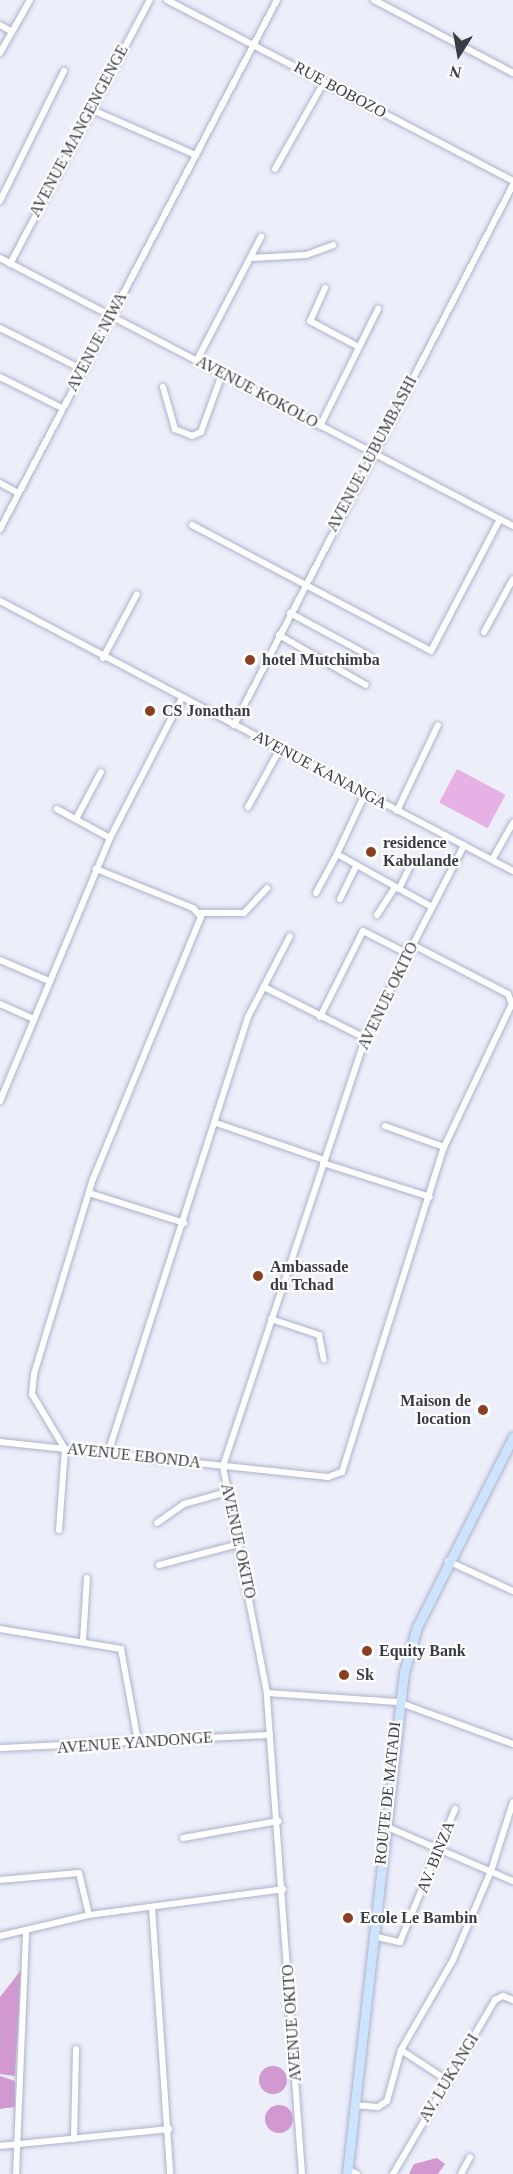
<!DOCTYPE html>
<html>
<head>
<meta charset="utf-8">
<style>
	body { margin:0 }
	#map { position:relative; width:513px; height:2174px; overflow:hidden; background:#eceffa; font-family:Georgia,serif }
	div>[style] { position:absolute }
	.green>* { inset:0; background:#e6b1e4; transform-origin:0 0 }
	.forest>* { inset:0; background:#d298d0 }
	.round { border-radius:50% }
	.roads { filter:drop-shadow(0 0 2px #adb2cc) drop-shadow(0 0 2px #adb2cc) }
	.minor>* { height:6px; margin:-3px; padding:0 3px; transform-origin:3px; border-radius:3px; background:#fff }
	.primary>* { height:9px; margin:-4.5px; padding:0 4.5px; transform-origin:4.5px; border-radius:4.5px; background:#cde4fe }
	.dots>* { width:16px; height:16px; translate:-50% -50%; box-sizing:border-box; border:3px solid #fff; border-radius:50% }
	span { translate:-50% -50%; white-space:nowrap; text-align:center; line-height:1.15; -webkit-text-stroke:4.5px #fff; paint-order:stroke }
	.street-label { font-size:16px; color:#393b45 }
	.poi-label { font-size:16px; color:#393b45; font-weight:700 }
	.left { translate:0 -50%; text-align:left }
	.right { translate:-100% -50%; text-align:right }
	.north { position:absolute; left:429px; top:24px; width:60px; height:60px; -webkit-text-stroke:4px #fff; paint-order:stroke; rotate:191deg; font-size:16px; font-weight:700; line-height:24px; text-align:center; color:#393b45 }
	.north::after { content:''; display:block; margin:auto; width:21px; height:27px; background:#393b45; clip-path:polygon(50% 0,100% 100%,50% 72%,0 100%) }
</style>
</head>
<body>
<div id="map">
	<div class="green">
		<i style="left:457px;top:769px;width:55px;height:38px;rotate:28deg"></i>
	</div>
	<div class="forest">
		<i style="clip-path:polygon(21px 1970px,15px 2076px,0 2074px,0 1997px)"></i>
		<i class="round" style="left:259px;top:2066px;width:28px;height:28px"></i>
		<i style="clip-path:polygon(0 2076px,15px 2081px,15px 2107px,0 2109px)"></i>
		<i class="round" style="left:265px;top:2105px;width:28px;height:28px"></i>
		<i style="clip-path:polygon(437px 2158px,445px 2164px,438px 2174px,409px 2174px,414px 2164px)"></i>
	</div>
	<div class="roads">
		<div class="minor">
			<i style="left:167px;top:0;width:390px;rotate:27.6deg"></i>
			<i style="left:374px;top:0;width:157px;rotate:27.7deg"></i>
			<i style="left:0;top:25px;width:13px;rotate:29deg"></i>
			<i style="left:0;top:53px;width:61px;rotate:-60.5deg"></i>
			<i style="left:90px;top:109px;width:116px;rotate:23.5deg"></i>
			<i style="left:275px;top:169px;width:100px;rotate:-60.6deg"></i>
			<i style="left:0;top:201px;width:145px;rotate:-63.8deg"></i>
			<i style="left:0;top:258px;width:579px;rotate:27.58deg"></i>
			<i style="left:252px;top:258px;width:54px;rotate:-3.2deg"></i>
			<i style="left:306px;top:255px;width:29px;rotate:-20deg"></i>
			<i style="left:10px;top:264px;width:299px;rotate:-62.1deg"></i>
			<i style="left:325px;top:288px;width:36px;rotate:114deg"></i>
			<i style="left:310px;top:321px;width:55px;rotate:28deg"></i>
			<i style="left:0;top:328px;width:93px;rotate:26.8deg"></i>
			<i style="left:197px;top:360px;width:139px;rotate:-62.5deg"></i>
			<i style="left:0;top:377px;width:69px;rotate:26.6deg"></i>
			<i style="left:163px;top:387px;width:44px;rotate:74.1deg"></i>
			<i style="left:175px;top:429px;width:18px;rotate:22deg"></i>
			<i style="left:192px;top:436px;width:10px;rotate:-24deg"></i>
			<i style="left:201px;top:432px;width:62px;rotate:-70.1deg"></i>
			<i style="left:320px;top:426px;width:131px;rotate:-63.6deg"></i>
			<i style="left:0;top:483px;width:21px;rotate:29deg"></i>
			<i style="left:192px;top:525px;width:270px;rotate:27.8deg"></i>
			<i style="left:431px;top:651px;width:149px;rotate:-62.4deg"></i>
			<i style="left:0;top:529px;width:597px;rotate:-62.36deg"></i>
			<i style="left:0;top:601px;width:580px;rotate:27.76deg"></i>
			<i style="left:290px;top:613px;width:91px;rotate:28.3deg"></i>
			<i style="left:484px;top:632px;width:60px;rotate:-61.3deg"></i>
			<i style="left:279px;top:635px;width:100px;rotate:29.9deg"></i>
			<i style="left:103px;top:658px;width:72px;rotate:-62deg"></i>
			<i style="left:234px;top:725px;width:608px;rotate:-62.68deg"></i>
			<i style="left:365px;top:794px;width:66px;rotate:115deg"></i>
			<i style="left:337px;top:854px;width:109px;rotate:29.2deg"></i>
			<i style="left:248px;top:807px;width:66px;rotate:-61.1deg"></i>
			<i style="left:57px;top:809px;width:60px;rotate:28.7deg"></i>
			<i style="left:397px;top:811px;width:95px;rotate:-64.5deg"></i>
			<i style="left:76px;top:819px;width:53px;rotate:-62deg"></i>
			<i style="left:492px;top:860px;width:43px;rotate:-60.4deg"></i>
			<i style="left:399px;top:889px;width:25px;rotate:-64deg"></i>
			<i style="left:316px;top:893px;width:44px;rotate:-61.7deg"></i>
			<i style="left:340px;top:899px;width:37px;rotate:-64deg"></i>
			<i style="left:200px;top:913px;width:44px"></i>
			<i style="left:244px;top:913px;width:34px;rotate:-47deg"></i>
			<i style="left:377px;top:915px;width:33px;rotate:-57deg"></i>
			<i style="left:0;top:960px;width:53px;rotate:23.2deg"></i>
			<i style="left:264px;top:987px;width:113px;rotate:26.8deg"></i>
			<i style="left:0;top:1004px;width:37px;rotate:24deg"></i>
			<i style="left:320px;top:1017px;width:96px;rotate:-63.4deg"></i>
			<i style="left:363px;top:931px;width:51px;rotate:27.1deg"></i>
			<i style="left:0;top:1101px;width:285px;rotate:-67.3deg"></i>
			<i style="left:110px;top:838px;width:157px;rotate:-62.8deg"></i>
			<i style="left:216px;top:1123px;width:114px;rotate:18.9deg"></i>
			<i style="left:385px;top:1126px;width:63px;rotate:19.6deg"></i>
			<i style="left:323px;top:1163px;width:112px;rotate:17.6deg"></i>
			<i style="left:89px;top:1193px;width:100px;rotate:17.5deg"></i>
			<i style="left:271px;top:1319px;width:51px;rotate:18.4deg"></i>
			<i style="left:319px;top:1335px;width:25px;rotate:79deg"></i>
			<i style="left:0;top:1442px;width:330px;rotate:6.1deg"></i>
			<i style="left:328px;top:1477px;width:15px;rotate:-20deg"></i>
			<i style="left:342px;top:1472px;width:341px;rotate:-72.6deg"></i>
			<i style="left:444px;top:1147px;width:158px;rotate:-64.6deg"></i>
			<i style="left:512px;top:1004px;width:11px;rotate:-112deg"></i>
			<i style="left:508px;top:994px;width:107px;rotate:-152.7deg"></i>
			<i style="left:108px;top:1453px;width:458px;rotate:-72.2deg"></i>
			<i style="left:248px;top:1017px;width:91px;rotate:-62.6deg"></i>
			<i style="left:157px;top:1523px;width:33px;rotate:-35deg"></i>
			<i style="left:184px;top:1504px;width:45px;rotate:-15.6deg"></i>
			<i style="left:59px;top:1530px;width:81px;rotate:-85.8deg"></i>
			<i style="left:65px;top:1449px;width:64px;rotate:-121deg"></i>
			<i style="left:32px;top:1394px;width:20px;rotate:-84deg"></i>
			<i style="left:34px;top:1374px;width:204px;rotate:-73.2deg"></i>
			<i style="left:93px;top:1179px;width:283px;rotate:-67.6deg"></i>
			<i style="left:201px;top:917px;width:12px;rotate:-132deg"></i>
			<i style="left:193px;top:908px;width:105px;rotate:-158.1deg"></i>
			<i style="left:448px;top:1561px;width:72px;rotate:24.8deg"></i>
			<i style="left:159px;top:1565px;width:83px;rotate:-14.7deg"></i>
			<i style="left:0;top:1629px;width:123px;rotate:9.4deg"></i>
			<i style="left:121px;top:1649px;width:95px;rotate:79.6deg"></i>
			<i style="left:83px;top:1641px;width:63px;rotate:-86.4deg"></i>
			<i style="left:267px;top:1693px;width:131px;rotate:3.9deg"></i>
			<i style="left:398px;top:1702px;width:122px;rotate:20.1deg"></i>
			<i style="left:0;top:1748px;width:270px;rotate:-2.8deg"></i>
			<i style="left:385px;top:1826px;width:139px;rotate:23.3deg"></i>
			<i style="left:183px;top:1838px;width:97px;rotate:-10.1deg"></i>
			<i style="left:0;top:1880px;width:79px;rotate:-5.1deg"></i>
			<i style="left:79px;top:1873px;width:43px;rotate:76.6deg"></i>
			<i style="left:152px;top:1907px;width:268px;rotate:86.1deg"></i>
			<i style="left:0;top:1936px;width:91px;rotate:-13.3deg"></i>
			<i style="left:89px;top:1915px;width:196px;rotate:-7.6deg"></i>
			<i style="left:373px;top:1936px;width:28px;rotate:13deg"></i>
			<i style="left:400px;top:1942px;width:144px;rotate:-67.5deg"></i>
			<i style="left:401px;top:2050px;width:56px;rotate:33.4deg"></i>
			<i style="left:354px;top:2105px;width:24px;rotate:5deg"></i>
			<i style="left:378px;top:2107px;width:11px;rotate:-34deg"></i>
			<i style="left:387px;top:2101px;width:53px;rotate:-74.6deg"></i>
			<i style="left:401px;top:2050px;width:104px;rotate:-60deg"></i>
			<i style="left:453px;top:1960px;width:97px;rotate:-66.9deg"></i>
			<i style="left:491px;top:1871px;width:72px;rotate:-72.3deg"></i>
			<i style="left:74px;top:2139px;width:90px;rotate:-88.7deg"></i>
			<i style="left:0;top:2146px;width:170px;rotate:-5.7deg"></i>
			<i style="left:347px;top:2169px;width:11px;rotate:27deg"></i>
			<i style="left:16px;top:2174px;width:242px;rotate:-87.6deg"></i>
			<i style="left:302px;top:2174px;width:482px;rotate:-94.2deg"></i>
			<i style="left:267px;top:1693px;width:231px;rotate:-101deg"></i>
			<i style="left:223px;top:1466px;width:451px;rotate:-71.6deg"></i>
			<i style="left:365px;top:1038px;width:217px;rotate:-62.8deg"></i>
			<i style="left:393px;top:2174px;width:202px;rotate:-59.6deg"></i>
			<i style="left:495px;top:2000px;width:9px;rotate:-27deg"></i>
			<i style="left:503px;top:1996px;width:11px;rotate:22deg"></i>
			<i style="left:461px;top:2174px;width:19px;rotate:-62deg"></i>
		</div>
		<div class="primary">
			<i style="left:347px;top:2174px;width:505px;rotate:-83.52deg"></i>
			<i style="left:404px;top:1672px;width:47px;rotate:-73.9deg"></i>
			<i style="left:417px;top:1627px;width:213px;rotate:-63.2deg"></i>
		</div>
	</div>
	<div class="dots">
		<i style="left:250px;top:660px;background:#884020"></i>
		<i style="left:150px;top:711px;background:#884020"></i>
		<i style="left:371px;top:852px;background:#884020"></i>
		<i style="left:258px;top:1276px;background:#884020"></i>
		<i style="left:483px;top:1410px;background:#884020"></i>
		<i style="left:367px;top:1651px;background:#884020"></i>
		<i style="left:344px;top:1675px;background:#884020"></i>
		<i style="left:348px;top:1918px;background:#884020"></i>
	</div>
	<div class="street-label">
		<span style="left:340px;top:90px;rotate:28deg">RUE BOBOZO</span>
		<span style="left:79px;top:131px;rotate:-62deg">AVENUE MANGENGENGE</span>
		<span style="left:97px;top:342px;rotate:-62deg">AVENUE NIWA</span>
		<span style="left:257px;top:392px;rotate:28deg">AVENUE KOKOLO</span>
		<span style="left:372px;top:454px;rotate:-62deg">AVENUE LUBUMBASHI</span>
		<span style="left:320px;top:770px;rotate:28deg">AVENUE KANANGA</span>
		<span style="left:388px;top:996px;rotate:-64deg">AVENUE OKITO</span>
		<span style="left:134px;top:1456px;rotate:6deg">AVENUE EBONDA</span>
		<span style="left:238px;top:1541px;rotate:78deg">AVENUE OKITO</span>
		<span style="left:135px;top:1743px;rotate:-4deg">AVENUE YANDONGE</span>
		<span style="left:388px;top:1793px;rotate:-84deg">ROUTE DE MATADI</span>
		<span style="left:436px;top:1857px;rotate:-68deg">AV. BINZA</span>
		<span style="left:292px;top:2023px;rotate:-94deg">AVENUE OKITO</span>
		<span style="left:449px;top:2078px;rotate:-59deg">AV. LUKANGI</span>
	</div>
	<div class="poi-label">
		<span class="left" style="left:262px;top:660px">hotel Mutchimba</span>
		<span class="left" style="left:162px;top:711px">CS Jonathan</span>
		<span class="left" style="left:383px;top:852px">residence<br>Kabulande</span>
		<span class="left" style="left:270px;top:1276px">Ambassade<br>du Tchad</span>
		<span class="right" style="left:471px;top:1410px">Maison de<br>location</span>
		<span class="left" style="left:379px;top:1651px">Equity Bank</span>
		<span class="left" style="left:356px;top:1675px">Sk</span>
		<span class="left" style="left:360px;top:1918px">Ecole Le Bambin</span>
	</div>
	<div class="north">N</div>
</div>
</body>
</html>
